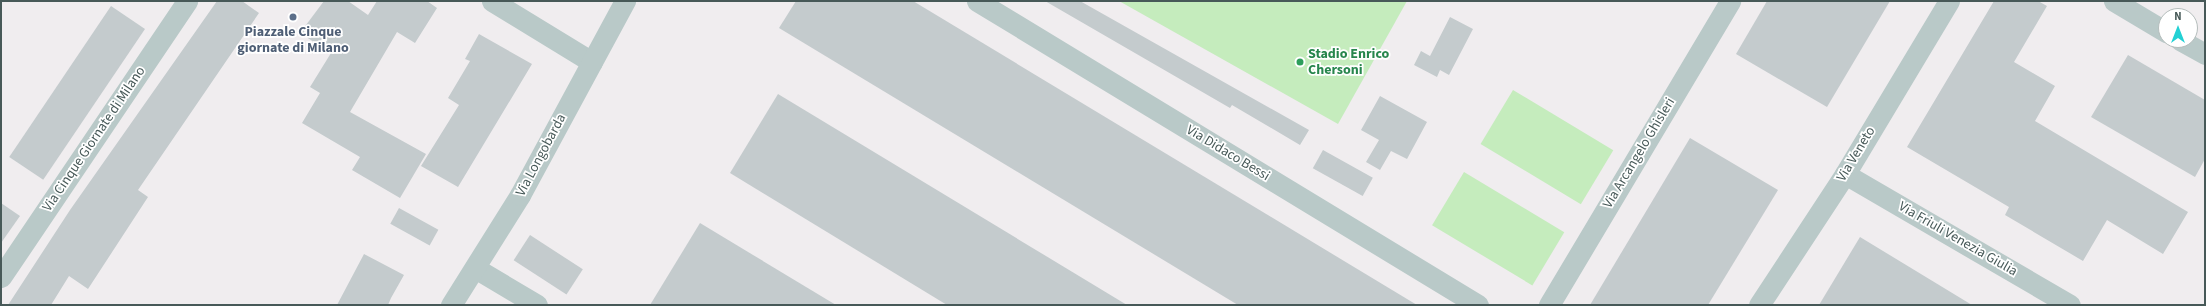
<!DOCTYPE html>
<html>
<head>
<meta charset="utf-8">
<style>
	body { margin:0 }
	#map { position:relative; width:2206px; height:306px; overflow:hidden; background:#f0edef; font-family:"Source Sans 3",sans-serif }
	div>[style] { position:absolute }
	.green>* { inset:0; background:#c5ecbd; transform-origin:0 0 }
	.building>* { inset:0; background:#c4cbcd; transform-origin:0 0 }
	.minor>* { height:21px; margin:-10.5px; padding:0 10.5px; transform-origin:10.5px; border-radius:10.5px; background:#b9c9c8 }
	.dots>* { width:11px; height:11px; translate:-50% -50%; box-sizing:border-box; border:2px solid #fff; border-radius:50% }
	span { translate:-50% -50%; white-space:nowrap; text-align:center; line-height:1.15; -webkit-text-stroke:3.5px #fff; paint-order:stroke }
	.service-label { font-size:14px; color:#4e5e75; font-weight:700 }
	.leisure-label { font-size:14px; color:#27864d; font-weight:700 }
	.left { translate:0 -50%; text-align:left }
	.street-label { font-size:14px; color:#475958 }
	.frame { position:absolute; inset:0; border:2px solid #475958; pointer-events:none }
	.north { position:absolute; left:2158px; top:8px; width:40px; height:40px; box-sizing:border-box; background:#fff; border:1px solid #b5bdbc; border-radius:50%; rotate:0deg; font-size:11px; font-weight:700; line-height:16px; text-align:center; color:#475958 }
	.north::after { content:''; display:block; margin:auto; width:14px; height:18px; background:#23d1d4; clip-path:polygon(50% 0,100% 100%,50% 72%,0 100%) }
</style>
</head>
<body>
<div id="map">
	<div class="green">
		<i style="clip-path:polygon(1119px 1px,1407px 1px,1338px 124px)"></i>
		<i style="left:1513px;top:90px;width:117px;height:63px;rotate:31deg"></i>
		<i style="left:1464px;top:172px;width:117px;height:62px;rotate:31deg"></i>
	</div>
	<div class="building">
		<i style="clip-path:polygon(217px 1px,242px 1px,259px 13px,138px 190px,148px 197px,88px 289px,69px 276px,51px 305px,8px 305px,70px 210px)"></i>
		<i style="clip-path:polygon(324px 1px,348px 1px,368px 15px,377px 1px,427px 1px,437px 8px,415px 43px,397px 32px,350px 112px,426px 154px,400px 198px,352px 170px,360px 157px,302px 123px,320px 93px,310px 87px,331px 53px,300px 33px)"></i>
		<i style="clip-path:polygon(796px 1px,913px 1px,1417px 305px,1238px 305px,779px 28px)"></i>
		<i style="clip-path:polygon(1045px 1px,1080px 1px,1309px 130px,1300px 145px,1232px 105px,1230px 108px)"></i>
		<i style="clip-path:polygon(1767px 1px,1890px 1px,1827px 107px,1736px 54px)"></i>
		<i style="clip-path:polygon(1994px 1px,2038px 1px,2047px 6px,2014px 62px,2055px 86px,2035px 121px,2188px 212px,2163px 254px,2107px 220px,2083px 261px,2005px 215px,2009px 207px,1907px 147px)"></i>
		<i style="left:111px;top:6px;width:41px;height:182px;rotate:34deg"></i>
		<i style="clip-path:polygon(1450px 17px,1473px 29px,1449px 75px,1440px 70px,1437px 77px,1414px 65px,1421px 51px,1430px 56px)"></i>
		<i style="clip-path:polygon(479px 34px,532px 64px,458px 187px,421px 166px,459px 105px,448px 98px,470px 61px,465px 59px)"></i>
		<i style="clip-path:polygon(2128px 55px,2205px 100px,2205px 159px,2195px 177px,2091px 117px)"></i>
		<i style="clip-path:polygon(778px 94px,1127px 305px,947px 305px,730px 173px)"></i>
		<i style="clip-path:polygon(1380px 96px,1427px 122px,1407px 159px,1391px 151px,1380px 170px,1366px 162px,1379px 140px,1361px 130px)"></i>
		<i style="clip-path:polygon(1690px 138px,1778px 190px,1708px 305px,1590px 305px)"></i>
		<i style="left:1323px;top:150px;width:57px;height:21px;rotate:29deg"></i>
		<i style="clip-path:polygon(1px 203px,20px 216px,1px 243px)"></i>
		<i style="left:399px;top:208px;width:45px;height:18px;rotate:29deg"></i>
		<i style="clip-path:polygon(700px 223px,836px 305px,650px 305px)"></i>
		<i style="left:530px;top:235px;width:63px;height:30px;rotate:33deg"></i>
		<i style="clip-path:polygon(1860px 237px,1972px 305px,1819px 305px)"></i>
		<i style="clip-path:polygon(364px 254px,404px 275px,391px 298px,388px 305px,337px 305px)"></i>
	</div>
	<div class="minor">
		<i style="left:492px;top:1px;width:117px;rotate:31.4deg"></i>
		<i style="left:977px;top:1px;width:586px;rotate:31.25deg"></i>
		<i style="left:2114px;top:1px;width:61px;rotate:30.8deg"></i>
		<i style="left:2180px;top:40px;width:29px;rotate:29deg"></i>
		<i style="left:1845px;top:174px;width:260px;rotate:30.2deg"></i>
		<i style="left:475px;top:268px;width:72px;rotate:30.8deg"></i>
		<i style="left:1px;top:277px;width:333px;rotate:-56deg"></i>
		<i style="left:451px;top:305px;width:130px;rotate:-57.9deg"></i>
		<i style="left:520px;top:195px;width:221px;rotate:-61.6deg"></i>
		<i style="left:1549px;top:305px;width:354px;rotate:-59.2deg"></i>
		<i style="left:1759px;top:305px;width:157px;rotate:-56.7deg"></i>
		<i style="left:1845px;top:174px;width:202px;rotate:-59deg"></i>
	</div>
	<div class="dots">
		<i style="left:293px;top:17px;background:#5c6f8a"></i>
		<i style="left:1300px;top:62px;background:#2e9e5b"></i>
	</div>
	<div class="service-label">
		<span style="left:293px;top:40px">Piazzale Cinque<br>giornate di Milano</span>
	</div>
	<div class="leisure-label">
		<span class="left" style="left:1308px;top:62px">Stadio Enrico<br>Chersoni</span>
	</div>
	<div class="street-label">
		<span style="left:94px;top:139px;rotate:-56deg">Via Cinque Giornate di Milano</span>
		<span style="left:1228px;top:153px;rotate:31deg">Via Didaco Bessi</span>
		<span style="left:1639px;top:153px;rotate:-59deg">Via Arcangelo Ghisleri</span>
		<span style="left:1856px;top:154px;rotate:-59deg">Via Veneto</span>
		<span style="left:541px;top:155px;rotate:-62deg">Via Longobarda</span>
		<span style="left:1958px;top:239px;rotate:30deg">Via Friuli Venezia Giulia</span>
	</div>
	<div class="frame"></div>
	<div class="north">N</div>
</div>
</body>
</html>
